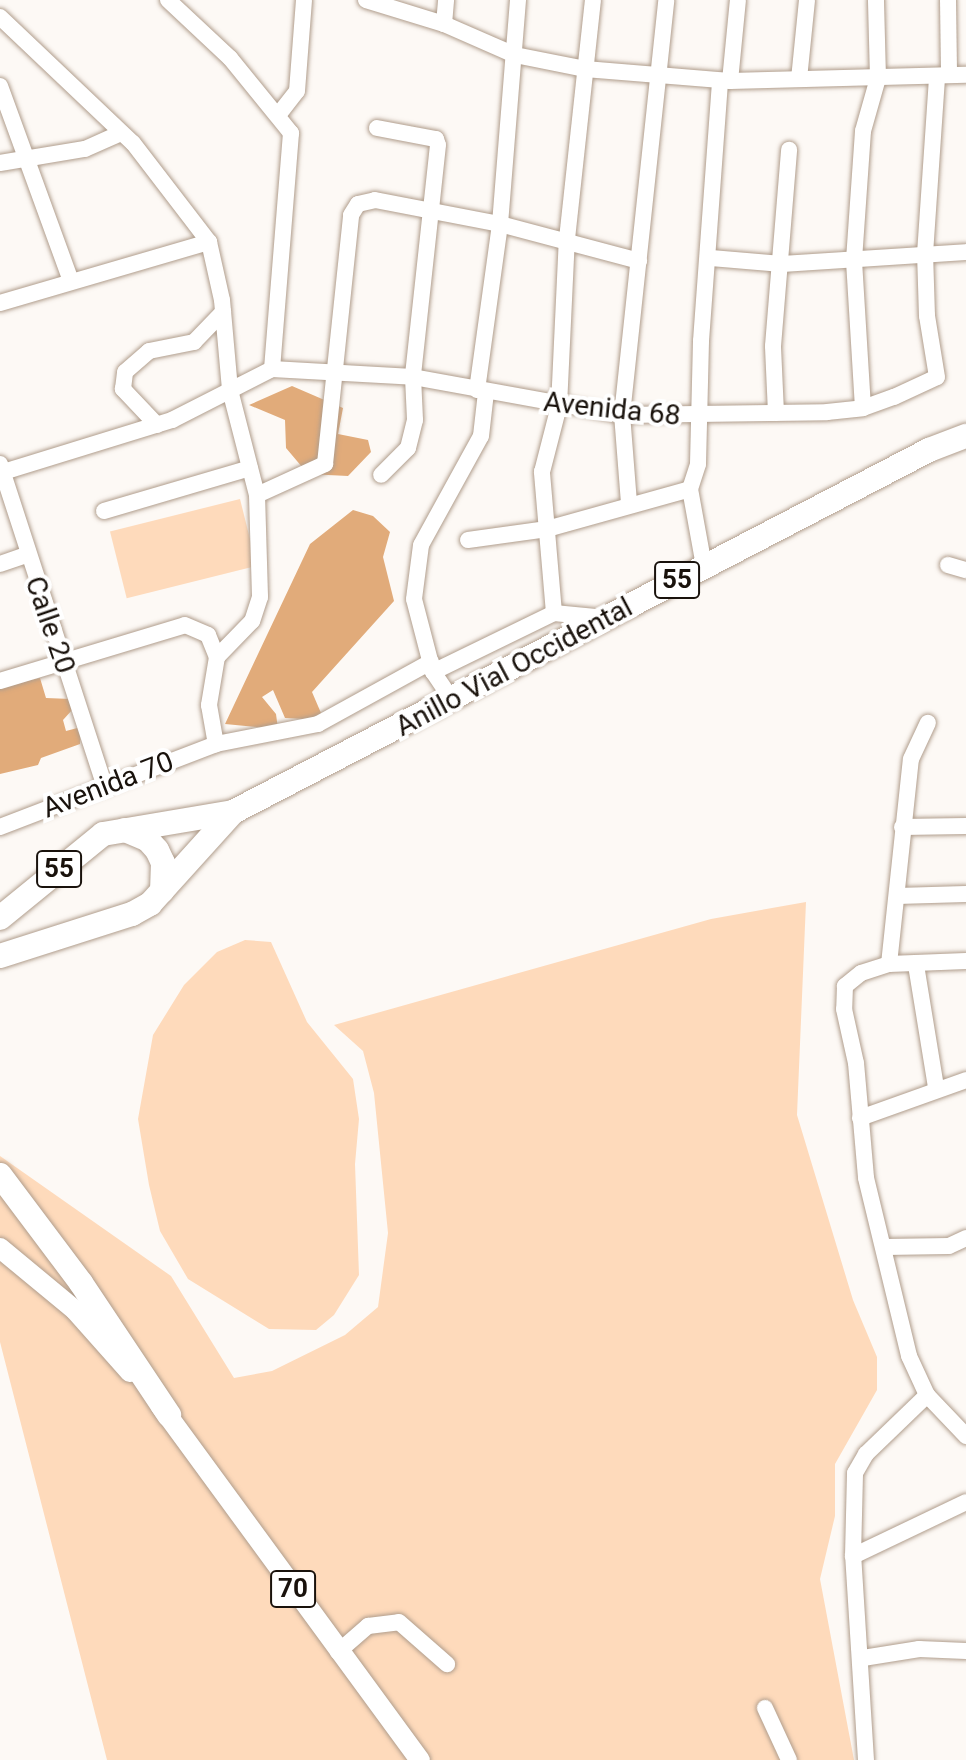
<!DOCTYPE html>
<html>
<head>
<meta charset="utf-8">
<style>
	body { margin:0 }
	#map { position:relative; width:966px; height:1760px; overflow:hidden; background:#fdf9f5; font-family:Roboto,sans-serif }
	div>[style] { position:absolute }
	.green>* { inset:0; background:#fedabb; transform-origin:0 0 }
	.forest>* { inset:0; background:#e1ab7a }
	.roads { filter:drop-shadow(0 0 2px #b09d8c) drop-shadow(0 0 2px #b09d8c) }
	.minor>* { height:16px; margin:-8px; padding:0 8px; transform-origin:8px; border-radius:8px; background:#fff }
	.major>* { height:20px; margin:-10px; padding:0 10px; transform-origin:10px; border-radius:10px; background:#fff }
	.highway>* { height:24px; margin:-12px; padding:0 12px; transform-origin:12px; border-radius:12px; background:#fff }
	span { translate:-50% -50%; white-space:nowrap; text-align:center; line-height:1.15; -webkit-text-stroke:8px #fff; paint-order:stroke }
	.shield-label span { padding:2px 6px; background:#fff; border:2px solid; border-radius:6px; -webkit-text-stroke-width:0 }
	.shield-label { font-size:26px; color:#19120c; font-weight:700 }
	.street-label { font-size:28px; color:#19120c }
</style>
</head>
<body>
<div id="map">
	<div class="green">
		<i style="left:240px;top:499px;width:69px;height:134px;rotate:76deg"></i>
		<i style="clip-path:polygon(806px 902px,797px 1115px,853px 1300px,877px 1357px,877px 1390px,835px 1464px,835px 1516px,820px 1579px,854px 1760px,107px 1760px,0 1342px,0 1156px,171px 1276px,234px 1378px,272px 1371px,345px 1335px,378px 1307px,388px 1233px,374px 1093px,363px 1051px,334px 1025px,711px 919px)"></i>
		<i style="clip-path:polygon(245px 940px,271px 942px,307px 1022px,353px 1079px,359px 1119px,355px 1164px,359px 1275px,334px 1315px,316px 1330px,269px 1329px,188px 1279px,160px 1231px,149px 1185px,138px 1119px,153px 1035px,184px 985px,217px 952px)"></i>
	</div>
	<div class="forest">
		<i style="clip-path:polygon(292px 386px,343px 408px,338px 434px,368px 440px,371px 452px,348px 476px,308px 474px,286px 448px,285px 420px,249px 405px)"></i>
		<i style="clip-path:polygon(353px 510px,373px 516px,390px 532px,383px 557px,394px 601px,312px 692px,324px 720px,285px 718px,273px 690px,262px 697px,276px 714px,278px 729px,225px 724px,310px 544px)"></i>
		<i style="clip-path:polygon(40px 678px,46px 698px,71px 699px,73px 709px,63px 720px,66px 731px,81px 727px,80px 744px,41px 758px,38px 765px,0 774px,0 686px)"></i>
	</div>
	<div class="roads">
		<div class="minor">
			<i style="left:168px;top:0;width:85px;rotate:43.1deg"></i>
			<i style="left:230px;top:58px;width:97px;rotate:50.9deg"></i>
			<i style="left:291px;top:133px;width:237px;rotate:94.6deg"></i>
			<i style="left:366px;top:0;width:82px;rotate:17.1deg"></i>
			<i style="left:444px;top:24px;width:77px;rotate:23.6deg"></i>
			<i style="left:515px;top:55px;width:71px;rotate:11.3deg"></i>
			<i style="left:585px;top:69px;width:145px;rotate:4.7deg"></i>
			<i style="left:730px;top:81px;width:236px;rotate:-1.5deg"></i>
			<i style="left:948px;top:0;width:75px;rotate:89.2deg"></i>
			<i style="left:0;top:17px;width:183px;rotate:43.5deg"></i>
			<i style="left:133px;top:143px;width:125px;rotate:52.5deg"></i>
			<i style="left:209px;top:242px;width:59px;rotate:77.4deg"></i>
			<i style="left:222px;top:300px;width:90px;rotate:84.9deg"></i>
			<i style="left:230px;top:390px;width:108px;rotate:75.6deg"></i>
			<i style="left:257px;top:495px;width:102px;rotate:88.3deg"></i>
			<i style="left:260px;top:597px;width:25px;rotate:108deg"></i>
			<i style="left:252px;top:621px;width:50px;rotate:134.2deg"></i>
			<i style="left:217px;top:657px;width:49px;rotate:99.5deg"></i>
			<i style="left:209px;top:705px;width:40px;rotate:80deg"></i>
			<i style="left:444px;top:24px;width:24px;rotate:-85deg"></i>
			<i style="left:799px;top:79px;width:79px;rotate:-84.2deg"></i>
			<i style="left:730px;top:81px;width:81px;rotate:-84.4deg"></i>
			<i style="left:0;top:86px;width:208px;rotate:70deg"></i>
			<i style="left:279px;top:114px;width:29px;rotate:-52deg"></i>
			<i style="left:297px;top:91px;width:91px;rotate:-85.6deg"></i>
			<i style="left:377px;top:128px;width:60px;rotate:10.6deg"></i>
			<i style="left:436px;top:139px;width:6px;rotate:72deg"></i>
			<i style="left:438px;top:145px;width:233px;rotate:96.2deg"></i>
			<i style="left:413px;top:377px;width:43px;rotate:87.3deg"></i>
			<i style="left:415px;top:420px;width:29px;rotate:104deg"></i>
			<i style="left:408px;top:448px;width:38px;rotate:135deg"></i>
			<i style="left:0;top:163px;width:86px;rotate:-9.4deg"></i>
			<i style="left:85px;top:149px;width:39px;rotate:-24deg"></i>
			<i style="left:711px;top:258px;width:71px;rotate:4.8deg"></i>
			<i style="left:782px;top:264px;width:184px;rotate:-3.7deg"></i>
			<i style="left:0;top:303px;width:218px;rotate:-16.3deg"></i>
			<i style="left:477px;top:390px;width:168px;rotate:-82.1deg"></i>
			<i style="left:500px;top:224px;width:225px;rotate:-85.4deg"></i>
			<i style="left:863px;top:408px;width:148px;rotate:-93.5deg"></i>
			<i style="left:854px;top:260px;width:129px;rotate:-86deg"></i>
			<i style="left:863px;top:131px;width:55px;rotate:-74.2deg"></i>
			<i style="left:878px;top:78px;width:78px;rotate:-91.5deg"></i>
			<i style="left:776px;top:413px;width:67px;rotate:-92.6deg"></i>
			<i style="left:773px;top:346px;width:197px;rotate:-85.3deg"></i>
			<i style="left:157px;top:425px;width:50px;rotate:-133.4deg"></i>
			<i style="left:123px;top:389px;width:17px;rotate:-83deg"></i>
			<i style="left:125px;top:372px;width:32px;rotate:-41deg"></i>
			<i style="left:149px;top:351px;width:46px;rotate:-11.3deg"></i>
			<i style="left:194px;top:342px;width:42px;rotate:-46deg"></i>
			<i style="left:0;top:464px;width:340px;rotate:72deg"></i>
			<i style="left:0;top:473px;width:180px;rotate:-17.1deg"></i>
			<i style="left:172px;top:420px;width:112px;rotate:-27deg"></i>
			<i style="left:272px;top:369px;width:141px;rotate:3.2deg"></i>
			<i style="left:413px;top:377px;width:212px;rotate:10.3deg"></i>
			<i style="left:622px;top:415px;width:205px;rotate:-0.8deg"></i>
			<i style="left:827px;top:412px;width:36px;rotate:-6deg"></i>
			<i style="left:863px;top:408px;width:33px;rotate:-20deg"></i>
			<i style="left:894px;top:397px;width:47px;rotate:-24.9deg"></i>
			<i style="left:937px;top:377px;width:62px;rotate:-99.3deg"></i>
			<i style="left:927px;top:316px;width:62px;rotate:-91.8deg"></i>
			<i style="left:925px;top:254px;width:178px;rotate:-86.1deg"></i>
			<i style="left:257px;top:495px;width:75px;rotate:-24.5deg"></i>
			<i style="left:325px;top:464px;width:250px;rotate:-84deg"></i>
			<i style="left:351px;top:215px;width:13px;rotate:-58deg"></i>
			<i style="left:358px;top:204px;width:17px;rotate:-13deg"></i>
			<i style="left:375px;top:200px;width:127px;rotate:10.9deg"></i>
			<i style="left:500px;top:224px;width:144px;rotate:14.9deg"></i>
			<i style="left:629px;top:503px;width:88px;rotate:-94.5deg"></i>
			<i style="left:622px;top:415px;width:417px;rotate:-83.9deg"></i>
			<i style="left:104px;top:511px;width:152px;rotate:-16.4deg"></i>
			<i style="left:468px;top:540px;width:80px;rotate:-7.9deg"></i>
			<i style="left:547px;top:529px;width:148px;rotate:-15.6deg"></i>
			<i style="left:0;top:564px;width:28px;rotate:-19deg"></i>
			<i style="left:948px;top:565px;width:19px;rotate:16deg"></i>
			<i style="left:704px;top:566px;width:78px;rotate:-100.3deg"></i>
			<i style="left:690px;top:489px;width:26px;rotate:-72deg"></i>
			<i style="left:698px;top:464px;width:123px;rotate:-88.6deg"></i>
			<i style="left:701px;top:341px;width:261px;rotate:-85.8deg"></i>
			<i style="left:554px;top:613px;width:142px;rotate:-94.9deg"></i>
			<i style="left:542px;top:472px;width:68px;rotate:-75.6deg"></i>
			<i style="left:559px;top:406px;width:167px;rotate:-87.3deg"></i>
			<i style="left:567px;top:239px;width:240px;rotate:-83.8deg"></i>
			<i style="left:433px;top:672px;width:135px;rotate:-26deg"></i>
			<i style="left:554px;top:613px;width:52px;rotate:5.5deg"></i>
			<i style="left:0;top:681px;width:193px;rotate:-16.8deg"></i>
			<i style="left:185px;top:625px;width:25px;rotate:23deg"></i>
			<i style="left:208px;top:635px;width:24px;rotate:68deg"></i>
			<i style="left:452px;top:700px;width:34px;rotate:-124deg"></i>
			<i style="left:433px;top:672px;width:75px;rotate:-104.6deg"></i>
			<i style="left:414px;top:599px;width:54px;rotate:-82.6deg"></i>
			<i style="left:421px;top:545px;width:124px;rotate:-61.2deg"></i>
			<i style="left:481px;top:436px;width:44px;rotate:-83.5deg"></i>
			<i style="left:0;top:827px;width:231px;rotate:-21deg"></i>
			<i style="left:216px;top:744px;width:104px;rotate:-11.1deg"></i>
			<i style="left:318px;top:724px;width:129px;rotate:-28.8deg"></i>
			<i style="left:902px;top:827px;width:64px;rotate:-0.9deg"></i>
			<i style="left:897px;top:896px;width:69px;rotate:-1.7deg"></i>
			<i style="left:966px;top:961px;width:77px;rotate:177.8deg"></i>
			<i style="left:889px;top:964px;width:29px;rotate:162deg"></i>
			<i style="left:861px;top:973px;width:21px;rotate:141deg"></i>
			<i style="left:845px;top:986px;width:23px;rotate:92deg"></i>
			<i style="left:844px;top:1009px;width:55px;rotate:77.5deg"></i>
			<i style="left:856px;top:1063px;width:115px;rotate:85deg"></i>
			<i style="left:866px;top:1178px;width:183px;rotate:76.4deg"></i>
			<i style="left:909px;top:1356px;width:43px;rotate:65.2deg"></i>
			<i style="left:927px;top:1395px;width:57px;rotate:46.4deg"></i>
			<i style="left:889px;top:964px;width:206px;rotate:-83.9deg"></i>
			<i style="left:911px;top:759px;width:40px;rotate:-65deg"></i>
			<i style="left:916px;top:965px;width:124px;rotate:80.7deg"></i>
			<i style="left:860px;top:1118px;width:113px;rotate:-19.7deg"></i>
			<i style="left:885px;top:1247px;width:64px;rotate:-0.9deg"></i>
			<i style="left:949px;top:1246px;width:19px;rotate:-25deg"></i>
			<i style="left:853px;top:1556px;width:125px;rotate:-25.5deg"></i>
			<i style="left:338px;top:1652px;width:40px;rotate:-41deg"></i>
			<i style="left:368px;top:1626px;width:31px;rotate:-7deg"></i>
			<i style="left:399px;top:1622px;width:64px;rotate:41.2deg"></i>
			<i style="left:863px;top:1658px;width:57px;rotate:-9.1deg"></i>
			<i style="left:919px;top:1649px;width:47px;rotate:2.4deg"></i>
			<i style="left:765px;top:1708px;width:57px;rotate:65.2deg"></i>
			<i style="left:866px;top:1760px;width:204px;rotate:-93.6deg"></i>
			<i style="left:853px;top:1556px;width:83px;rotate:-88.6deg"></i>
			<i style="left:855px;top:1473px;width:22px;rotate:-60deg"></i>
			<i style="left:866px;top:1454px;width:85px;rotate:-44deg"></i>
		</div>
		<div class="major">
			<i style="left:0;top:1248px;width:97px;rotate:39.6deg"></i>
			<i style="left:75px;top:1310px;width:83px;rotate:48.4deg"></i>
			<i style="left:160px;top:1405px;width:440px;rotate:53.8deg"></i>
		</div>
		<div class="highway">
			<i style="left:125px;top:830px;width:25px;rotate:23deg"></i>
			<i style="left:148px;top:840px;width:13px;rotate:48deg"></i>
			<i style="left:157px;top:850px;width:14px;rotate:65deg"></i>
			<i style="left:163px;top:863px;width:28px;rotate:92deg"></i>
			<i style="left:0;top:918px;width:133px;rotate:-39.2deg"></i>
			<i style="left:103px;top:834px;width:132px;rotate:-9.6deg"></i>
			<i style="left:0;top:956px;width:139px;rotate:-17.7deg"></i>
			<i style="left:132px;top:914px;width:21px;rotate:-29deg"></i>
			<i style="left:150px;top:904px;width:124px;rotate:-47.9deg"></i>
			<i style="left:233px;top:812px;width:785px;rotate:-27.48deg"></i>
			<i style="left:929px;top:450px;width:40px;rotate:-21deg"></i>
			<i style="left:0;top:1175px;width:135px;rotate:53.1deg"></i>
			<i style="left:81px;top:1283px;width:159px;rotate:56.3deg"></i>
		</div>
	</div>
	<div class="shield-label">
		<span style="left:677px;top:580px">55</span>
		<span style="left:59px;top:869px">55</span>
		<span style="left:293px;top:1589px">70</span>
	</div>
	<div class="street-label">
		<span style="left:612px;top:409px;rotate:6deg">Avenida 68</span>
		<span style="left:50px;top:625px;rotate:71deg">Calle 20</span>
		<span style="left:514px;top:667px;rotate:-28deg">Anillo Vial Occidental</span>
		<span style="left:108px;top:785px;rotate:-21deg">Avenida 70</span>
	</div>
</div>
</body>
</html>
